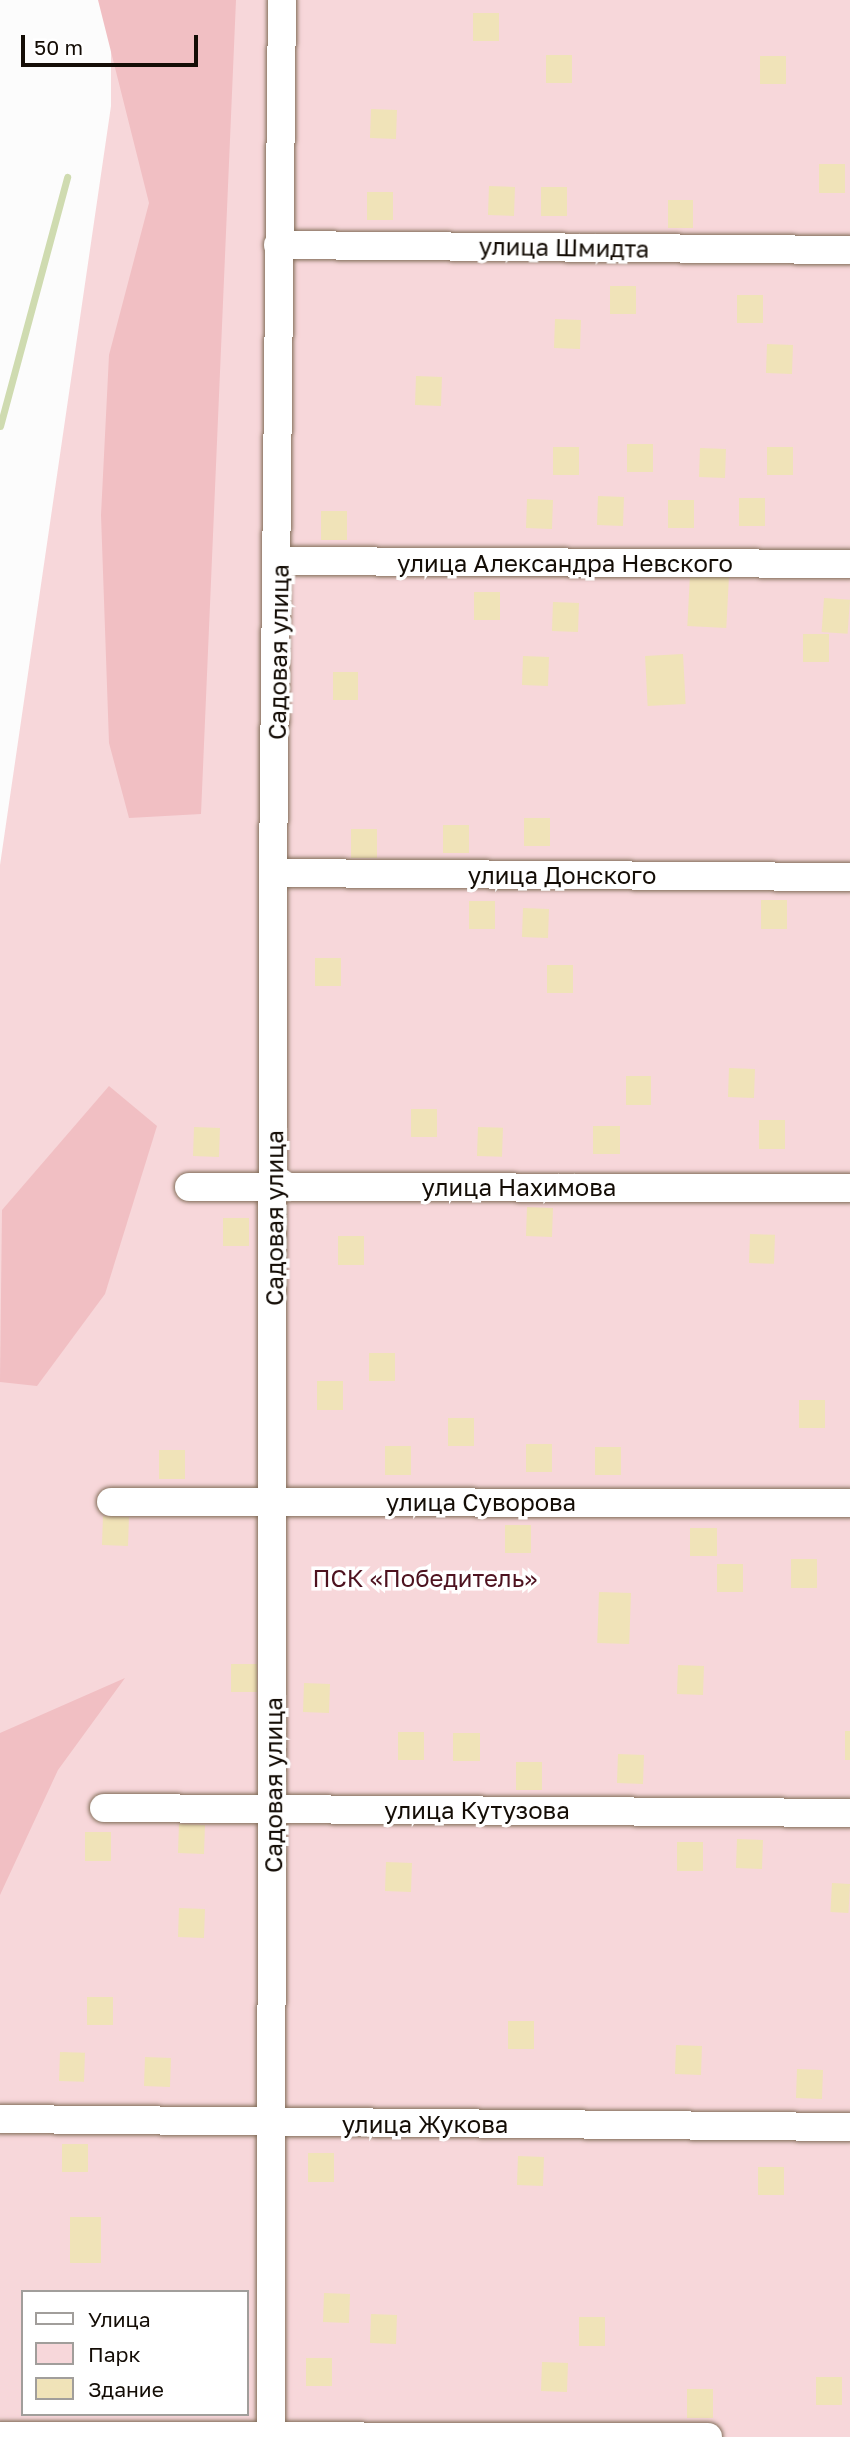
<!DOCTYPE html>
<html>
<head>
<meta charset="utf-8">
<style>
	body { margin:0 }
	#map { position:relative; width:850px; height:2437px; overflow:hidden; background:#fcfcfc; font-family:"Golos Text",sans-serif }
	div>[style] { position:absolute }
	.green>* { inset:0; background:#f7d7da }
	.forest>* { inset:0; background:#f1bfc3 }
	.stream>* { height:7px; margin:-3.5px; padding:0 3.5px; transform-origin:3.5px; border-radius:3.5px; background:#cfdbb0 }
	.building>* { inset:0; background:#f0e3b8; transform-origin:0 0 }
	.roads { filter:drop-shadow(0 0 2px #826e59) drop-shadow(0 0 2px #826e59) }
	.minor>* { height:28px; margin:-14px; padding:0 14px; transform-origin:14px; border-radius:14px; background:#fff }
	span { translate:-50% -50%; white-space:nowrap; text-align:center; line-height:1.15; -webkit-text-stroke:7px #fff; paint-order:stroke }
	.street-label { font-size:24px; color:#140d06 }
	.park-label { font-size:24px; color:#4d121f }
	.legend { position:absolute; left:21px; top:2290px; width:228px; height:126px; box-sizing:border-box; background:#fff; border:2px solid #a19e9b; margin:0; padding:9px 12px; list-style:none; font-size:21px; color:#140d06 }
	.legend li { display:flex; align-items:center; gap:14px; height:35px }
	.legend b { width:35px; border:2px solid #a19e9b }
	.scale { position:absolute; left:21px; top:35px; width:177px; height:32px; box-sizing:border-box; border:4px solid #140d06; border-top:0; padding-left:9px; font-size:21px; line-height:24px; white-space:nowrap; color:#140d06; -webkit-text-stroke:5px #fff; paint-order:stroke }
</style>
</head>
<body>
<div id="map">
	<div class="green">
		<i style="clip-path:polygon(evenodd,111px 0,850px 0,850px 2437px,0 2437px,0 865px,111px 106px,111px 0,23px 2292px,247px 2292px,247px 2414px,23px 2414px,23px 2292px)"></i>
	</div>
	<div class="forest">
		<i style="clip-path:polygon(98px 0,236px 0,201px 814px,129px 818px,109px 743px,101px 515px,109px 355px,149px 203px)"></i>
		<i style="clip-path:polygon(109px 1086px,157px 1126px,105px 1294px,37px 1386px,0 1382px,2px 1210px)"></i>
		<i style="clip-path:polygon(125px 1678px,58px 1770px,0 1895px,0 1733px)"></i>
	</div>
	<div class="stream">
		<i style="left:0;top:426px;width:258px;rotate:-74.9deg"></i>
	</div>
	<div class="building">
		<i style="left:473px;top:13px;width:26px;height:28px"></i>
		<i style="left:546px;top:55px;width:26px;height:28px"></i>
		<i style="left:760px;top:56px;width:26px;height:28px"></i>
		<i style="left:371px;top:109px;width:26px;height:29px;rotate:2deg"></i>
		<i style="left:819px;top:164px;width:26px;height:29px"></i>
		<i style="left:489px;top:186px;width:26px;height:29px;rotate:2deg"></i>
		<i style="left:541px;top:187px;width:26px;height:29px"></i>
		<i style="left:367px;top:192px;width:26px;height:28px"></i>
		<i style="left:668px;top:200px;width:25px;height:28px"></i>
		<i style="left:610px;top:286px;width:26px;height:28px"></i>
		<i style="left:737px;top:295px;width:26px;height:28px"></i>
		<i style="left:555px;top:319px;width:26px;height:29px;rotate:2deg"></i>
		<i style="left:767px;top:344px;width:26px;height:29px;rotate:2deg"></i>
		<i style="left:416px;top:376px;width:26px;height:29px;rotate:2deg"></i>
		<i style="left:627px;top:444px;width:26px;height:28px"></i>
		<i style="left:553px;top:447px;width:26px;height:28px"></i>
		<i style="left:767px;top:447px;width:26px;height:28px"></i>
		<i style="left:700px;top:448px;width:26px;height:29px;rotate:2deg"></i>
		<i style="left:598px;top:496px;width:26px;height:29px;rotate:2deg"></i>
		<i style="left:739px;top:498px;width:26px;height:28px"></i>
		<i style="left:527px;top:499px;width:26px;height:29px;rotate:2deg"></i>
		<i style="left:668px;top:500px;width:26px;height:28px"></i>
		<i style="left:321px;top:511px;width:26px;height:29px"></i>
		<i style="left:690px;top:575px;width:39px;height:51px;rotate:3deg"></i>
		<i style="left:474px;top:592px;width:26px;height:28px"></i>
		<i style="left:824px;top:598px;width:26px;height:34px;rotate:4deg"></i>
		<i style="left:553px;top:602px;width:26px;height:29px;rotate:2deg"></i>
		<i style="left:803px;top:634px;width:26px;height:28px"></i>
		<i style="left:683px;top:654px;width:50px;height:38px;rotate:87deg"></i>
		<i style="left:523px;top:656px;width:26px;height:29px;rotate:2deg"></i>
		<i style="left:333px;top:672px;width:25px;height:28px"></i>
		<i style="left:524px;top:818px;width:26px;height:28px"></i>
		<i style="left:443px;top:825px;width:26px;height:28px"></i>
		<i style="left:351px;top:829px;width:26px;height:29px"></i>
		<i style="left:761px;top:900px;width:26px;height:29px"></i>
		<i style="left:469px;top:901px;width:26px;height:28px"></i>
		<i style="left:523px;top:908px;width:26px;height:29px;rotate:2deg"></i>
		<i style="left:315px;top:958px;width:26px;height:28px"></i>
		<i style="left:547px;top:965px;width:26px;height:28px"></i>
		<i style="left:729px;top:1068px;width:26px;height:29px;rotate:2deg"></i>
		<i style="left:626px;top:1076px;width:25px;height:29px"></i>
		<i style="left:411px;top:1109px;width:26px;height:28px"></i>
		<i style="left:759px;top:1120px;width:26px;height:29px"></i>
		<i style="left:593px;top:1126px;width:27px;height:28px"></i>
		<i style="left:194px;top:1127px;width:26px;height:29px;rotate:2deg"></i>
		<i style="left:478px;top:1127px;width:25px;height:29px;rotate:2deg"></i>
		<i style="left:527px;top:1207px;width:26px;height:29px;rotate:2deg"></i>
		<i style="left:223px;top:1218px;width:26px;height:28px"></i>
		<i style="left:750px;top:1234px;width:25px;height:29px;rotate:2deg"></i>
		<i style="left:338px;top:1236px;width:26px;height:29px"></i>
		<i style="left:369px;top:1353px;width:26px;height:28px"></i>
		<i style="left:317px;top:1381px;width:26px;height:29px"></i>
		<i style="left:799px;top:1400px;width:26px;height:28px"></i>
		<i style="left:448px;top:1418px;width:26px;height:28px"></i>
		<i style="left:526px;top:1444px;width:26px;height:28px"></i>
		<i style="left:385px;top:1446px;width:26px;height:29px"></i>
		<i style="left:595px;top:1447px;width:26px;height:28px"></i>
		<i style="left:159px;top:1450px;width:26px;height:29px"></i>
		<i style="left:103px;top:1516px;width:26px;height:29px;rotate:2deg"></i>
		<i style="left:505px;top:1525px;width:26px;height:28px"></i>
		<i style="left:690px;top:1528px;width:27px;height:28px"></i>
		<i style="left:791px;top:1559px;width:26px;height:29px"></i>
		<i style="left:717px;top:1564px;width:26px;height:28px"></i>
		<i style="left:599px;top:1592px;width:32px;height:51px;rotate:2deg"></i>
		<i style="left:231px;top:1664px;width:26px;height:28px"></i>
		<i style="left:678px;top:1665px;width:26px;height:29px;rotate:2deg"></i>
		<i style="left:304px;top:1683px;width:26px;height:29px;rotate:2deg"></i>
		<i style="left:845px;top:1731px;width:5px;height:29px"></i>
		<i style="left:398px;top:1732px;width:26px;height:28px"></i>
		<i style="left:453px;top:1733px;width:27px;height:28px"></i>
		<i style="left:618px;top:1754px;width:26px;height:29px;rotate:2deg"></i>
		<i style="left:516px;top:1762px;width:26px;height:28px"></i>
		<i style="left:179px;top:1824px;width:26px;height:29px;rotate:2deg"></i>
		<i style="left:85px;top:1832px;width:26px;height:29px"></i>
		<i style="left:737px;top:1839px;width:26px;height:29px;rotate:2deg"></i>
		<i style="left:677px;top:1842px;width:26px;height:29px"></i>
		<i style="left:386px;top:1862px;width:26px;height:29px;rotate:2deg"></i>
		<i style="left:832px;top:1883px;width:18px;height:29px;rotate:3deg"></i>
		<i style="left:179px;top:1908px;width:26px;height:29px;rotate:2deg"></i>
		<i style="left:87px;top:1997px;width:26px;height:28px"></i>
		<i style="left:508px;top:2021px;width:26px;height:28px"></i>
		<i style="left:676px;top:2045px;width:26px;height:29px;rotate:2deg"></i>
		<i style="left:60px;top:2052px;width:25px;height:29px;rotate:2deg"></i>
		<i style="left:145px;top:2057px;width:26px;height:29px;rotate:2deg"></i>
		<i style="left:797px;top:2069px;width:26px;height:29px;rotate:2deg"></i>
		<i style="left:62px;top:2144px;width:26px;height:28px"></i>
		<i style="left:308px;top:2153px;width:26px;height:29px"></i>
		<i style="left:518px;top:2156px;width:26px;height:29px;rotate:2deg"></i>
		<i style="left:758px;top:2167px;width:26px;height:28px"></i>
		<i style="left:101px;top:2217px;width:46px;height:31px;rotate:90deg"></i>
		<i style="left:324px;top:2293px;width:26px;height:29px;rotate:2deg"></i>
		<i style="left:371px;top:2314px;width:26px;height:29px;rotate:2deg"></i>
		<i style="left:579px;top:2317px;width:26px;height:29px"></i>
		<i style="left:306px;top:2358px;width:26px;height:28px"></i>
		<i style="left:542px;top:2362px;width:26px;height:29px;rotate:2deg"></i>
		<i style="left:816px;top:2377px;width:26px;height:28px"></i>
		<i style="left:687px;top:2389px;width:26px;height:29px"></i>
	</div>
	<div class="roads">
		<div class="minor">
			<i style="left:278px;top:245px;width:572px;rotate:0.5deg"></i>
			<i style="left:280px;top:561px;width:570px;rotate:0.3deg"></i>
			<i style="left:273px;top:873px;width:577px;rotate:0.4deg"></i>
			<i style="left:189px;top:1187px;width:661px;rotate:0.09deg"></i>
			<i style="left:111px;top:1502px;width:739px;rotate:0.08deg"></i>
			<i style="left:104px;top:1808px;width:746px;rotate:0.38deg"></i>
			<i style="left:0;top:2119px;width:850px;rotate:0.54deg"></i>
			<i style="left:0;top:2436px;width:708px;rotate:0.08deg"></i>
			<i style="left:271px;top:2437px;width:1564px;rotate:-89.93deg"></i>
			<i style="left:273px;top:873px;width:873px;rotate:-89.41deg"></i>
		</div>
	</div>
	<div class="street-label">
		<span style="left:564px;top:247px;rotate:1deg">улица Шмидта</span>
		<span style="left:565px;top:563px">улица Александра Невского</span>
		<span style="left:278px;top:652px;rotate:-89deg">Садовая улица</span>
		<span style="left:562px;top:875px">улица Донского</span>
		<span style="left:519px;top:1187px">улица Нахимова</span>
		<span style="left:274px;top:1218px;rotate:-90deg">Садовая улица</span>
		<span style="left:481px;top:1502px">улица Суворова</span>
		<span style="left:273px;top:1785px;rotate:-90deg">Садовая улица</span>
		<span style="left:477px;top:1810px">улица Кутузова</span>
		<span style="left:425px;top:2124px">улица Жукова</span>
	</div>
	<div class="park-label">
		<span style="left:425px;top:1578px">ПСК «Победитель»</span>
	</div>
	<ul class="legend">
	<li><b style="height:9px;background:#fff"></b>Улица</li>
	<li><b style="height:19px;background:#f7d7da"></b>Парк</li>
	<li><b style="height:19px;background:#f0e3b8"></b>Здание</li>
	</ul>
	<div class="scale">50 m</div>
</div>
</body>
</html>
